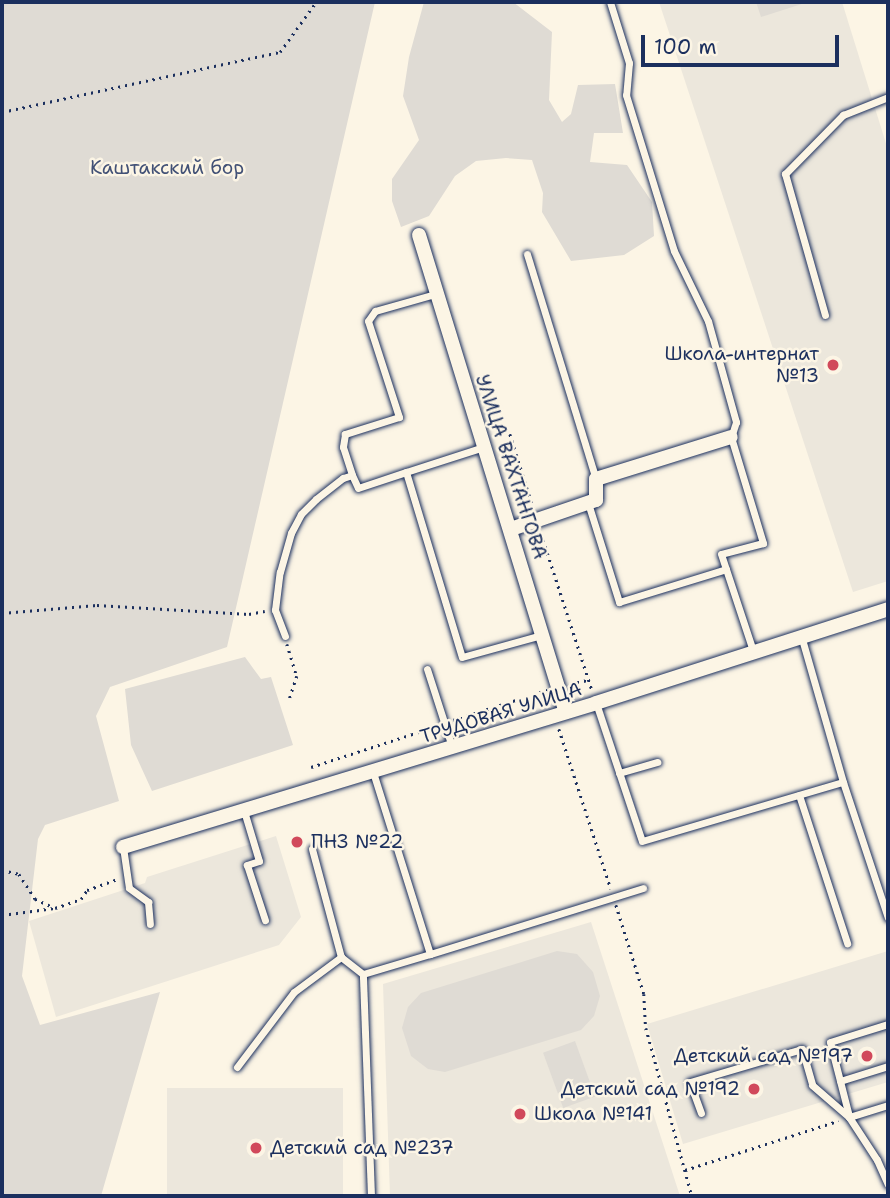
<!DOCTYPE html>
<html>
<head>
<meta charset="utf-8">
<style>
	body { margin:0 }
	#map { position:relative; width:890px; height:1198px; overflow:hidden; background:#fcf5e5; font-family:"Shantell Sans",sans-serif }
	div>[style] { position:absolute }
	.built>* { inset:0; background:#ece7dc; transform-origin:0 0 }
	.green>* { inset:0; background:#dfdbd4; transform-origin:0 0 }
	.path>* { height:2.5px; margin-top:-1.25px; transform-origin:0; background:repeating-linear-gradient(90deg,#1b2f5e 0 2px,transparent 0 7px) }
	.roads { filter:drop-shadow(0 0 2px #1b2f5e) drop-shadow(0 0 2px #1b2f5e) }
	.service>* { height:7px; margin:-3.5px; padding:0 3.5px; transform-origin:3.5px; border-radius:3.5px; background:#fcf5e5 }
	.minor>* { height:14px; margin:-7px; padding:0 7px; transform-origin:7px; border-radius:7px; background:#fcf5e5 }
	.dots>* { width:19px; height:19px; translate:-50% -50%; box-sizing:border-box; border:4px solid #fcf5e5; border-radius:50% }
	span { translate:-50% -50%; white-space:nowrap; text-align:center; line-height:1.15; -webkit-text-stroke:5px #fcf5e5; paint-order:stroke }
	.park-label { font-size:19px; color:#425176 }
	.poi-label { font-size:19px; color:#1b2f5e }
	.right { translate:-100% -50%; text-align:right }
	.left { translate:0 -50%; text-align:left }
	.street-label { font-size:19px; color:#1b2f5e }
	.frame { position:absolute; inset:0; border:4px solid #1b2f5e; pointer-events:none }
	.scale { position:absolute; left:641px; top:35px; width:198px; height:32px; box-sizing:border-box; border:4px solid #1b2f5e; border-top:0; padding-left:9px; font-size:21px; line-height:24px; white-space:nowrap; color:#1b2f5e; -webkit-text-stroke:5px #fcf5e5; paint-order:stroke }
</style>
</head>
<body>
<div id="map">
	<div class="built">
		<i style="clip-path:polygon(659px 2px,842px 2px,888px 150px,888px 581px,853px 592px)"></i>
		<i style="clip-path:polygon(276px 836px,301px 917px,279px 945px,56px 1017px,29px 921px,145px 883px,147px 877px)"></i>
		<i style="clip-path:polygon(591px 922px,680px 1196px,390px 1196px,383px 984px)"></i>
		<i style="clip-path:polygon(888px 951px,888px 1082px,683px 1144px,647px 1024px)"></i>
		<i style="left:343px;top:1088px;width:108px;height:176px;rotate:90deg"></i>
	</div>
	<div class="green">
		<i style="clip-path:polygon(2px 2px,375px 2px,227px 647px,110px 687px,96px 716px,119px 801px,45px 825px,38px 839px,22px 976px,40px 1025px,160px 992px,101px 1196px,2px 1196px)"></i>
		<i style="clip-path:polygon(424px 2px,513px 2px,552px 32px,549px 100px,562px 122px,571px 114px,578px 85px,615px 84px,623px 133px,594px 133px,590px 162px,627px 165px,652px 202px,654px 236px,624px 255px,571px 261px,542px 212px,543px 193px,532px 160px,506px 158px,476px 161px,455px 176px,429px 216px,401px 227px,392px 201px,392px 179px,419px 140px,403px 96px,409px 57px)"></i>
		<i style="clip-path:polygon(756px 2px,808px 2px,761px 17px)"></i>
		<i style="clip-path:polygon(245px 657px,261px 679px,271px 677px,293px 745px,152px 791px,131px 745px,125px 689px)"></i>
		<i style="clip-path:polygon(557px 951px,577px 954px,593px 972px,600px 996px,594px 1016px,581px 1030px,445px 1072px,428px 1069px,411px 1056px,402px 1028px,408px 1007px,421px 993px)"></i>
		<i style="left:575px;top:1041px;width:59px;height:34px;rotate:70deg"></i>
	</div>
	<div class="path">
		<i style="left:2px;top:112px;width:284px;rotate:-12.2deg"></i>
		<i style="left:280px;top:52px;width:62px;rotate:-54.2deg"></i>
		<i style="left:510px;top:434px;width:77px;rotate:72.5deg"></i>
		<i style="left:541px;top:533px;width:165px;rotate:72deg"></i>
		<i style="left:2px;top:613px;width:95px;rotate:-4.8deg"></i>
		<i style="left:97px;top:605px;width:152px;rotate:3.4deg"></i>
		<i style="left:249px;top:614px;width:16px;rotate:-11deg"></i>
		<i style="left:287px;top:644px;width:34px;rotate:73deg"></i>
		<i style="left:297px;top:676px;width:26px;rotate:108deg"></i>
		<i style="left:570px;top:684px;width:18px;rotate:-13deg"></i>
		<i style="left:453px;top:720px;width:99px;rotate:-17.7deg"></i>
		<i style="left:559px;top:729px;width:168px;rotate:72deg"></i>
		<i style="left:311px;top:767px;width:129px;rotate:-18deg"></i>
		<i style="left:2px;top:870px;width:17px;rotate:13deg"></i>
		<i style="left:19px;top:874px;width:30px;rotate:57deg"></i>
		<i style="left:35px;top:899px;width:20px;rotate:24deg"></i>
		<i style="left:616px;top:905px;width:93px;rotate:72.5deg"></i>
		<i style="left:644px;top:994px;width:34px;rotate:87deg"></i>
		<i style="left:646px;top:1028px;width:174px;rotate:74.7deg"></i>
		<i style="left:2px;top:915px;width:53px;rotate:-7.5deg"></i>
		<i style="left:55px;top:908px;width:28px;rotate:-19deg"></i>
		<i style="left:81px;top:899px;width:11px;rotate:-56deg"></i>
		<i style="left:87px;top:890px;width:32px;rotate:-20deg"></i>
		<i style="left:685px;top:1170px;width:161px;rotate:-17.8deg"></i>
	</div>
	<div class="roads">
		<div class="service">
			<i style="left:610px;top:2px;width:64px;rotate:72.7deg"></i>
			<i style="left:629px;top:63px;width:32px;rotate:95deg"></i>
			<i style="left:626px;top:95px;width:163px;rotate:72.9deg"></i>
			<i style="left:674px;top:251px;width:78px;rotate:64.1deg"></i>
			<i style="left:708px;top:321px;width:105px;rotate:74.5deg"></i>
			<i style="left:736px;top:422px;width:16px;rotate:108deg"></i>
			<i style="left:731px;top:437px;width:111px;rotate:73.2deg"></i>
			<i style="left:763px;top:543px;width:43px;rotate:165.3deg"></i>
			<i style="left:721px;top:554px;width:102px;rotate:71.7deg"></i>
			<i style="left:527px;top:254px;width:235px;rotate:73deg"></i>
			<i style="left:435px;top:294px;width:62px;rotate:164.2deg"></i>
			<i style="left:375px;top:311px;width:12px;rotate:125deg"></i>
			<i style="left:368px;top:321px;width:101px;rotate:72.1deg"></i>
			<i style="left:399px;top:417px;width:57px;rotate:162.5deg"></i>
			<i style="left:345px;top:434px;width:13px;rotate:99deg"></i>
			<i style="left:343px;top:447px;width:29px;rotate:72deg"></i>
			<i style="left:352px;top:475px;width:14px;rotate:65deg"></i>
			<i style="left:358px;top:488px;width:51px;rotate:-18.4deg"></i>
			<i style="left:406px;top:472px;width:193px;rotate:73.2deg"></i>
			<i style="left:462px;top:657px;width:83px;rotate:-15.4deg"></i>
			<i style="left:825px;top:315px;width:147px;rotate:-105.8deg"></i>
			<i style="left:785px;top:174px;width:83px;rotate:-45.5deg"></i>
			<i style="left:843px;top:115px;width:48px;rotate:-21.8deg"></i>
			<i style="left:406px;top:472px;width:82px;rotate:-17.8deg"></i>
			<i style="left:588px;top:503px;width:104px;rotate:72.6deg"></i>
			<i style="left:619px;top:602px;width:112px;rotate:-17.1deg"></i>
			<i style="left:285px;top:636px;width:28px;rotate:-111deg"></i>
			<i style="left:275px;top:610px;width:38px;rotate:-83deg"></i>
			<i style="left:280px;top:572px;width:41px;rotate:-74.2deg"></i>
			<i style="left:291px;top:533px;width:21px;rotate:-62deg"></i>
			<i style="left:301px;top:514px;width:21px;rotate:-45deg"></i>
			<i style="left:316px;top:499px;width:34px;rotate:-38deg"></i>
			<i style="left:343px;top:478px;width:9px;rotate:-18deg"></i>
			<i style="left:427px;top:669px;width:82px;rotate:72.2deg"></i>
			<i style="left:596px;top:703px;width:145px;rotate:71.6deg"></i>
			<i style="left:642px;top:841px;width:209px;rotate:-16.4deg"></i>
			<i style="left:843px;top:782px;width:152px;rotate:-106deg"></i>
			<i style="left:619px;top:773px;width:40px;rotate:-16deg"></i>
			<i style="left:843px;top:782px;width:143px;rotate:71.7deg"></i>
			<i style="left:799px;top:795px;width:156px;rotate:72deg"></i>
			<i style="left:244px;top:811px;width:52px;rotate:73.3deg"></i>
			<i style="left:259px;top:861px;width:13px;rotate:162deg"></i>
			<i style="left:247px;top:865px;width:58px;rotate:71.9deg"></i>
			<i style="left:123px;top:847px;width:41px;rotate:81.7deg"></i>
			<i style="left:129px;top:888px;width:24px;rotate:36deg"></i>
			<i style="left:148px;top:902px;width:22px;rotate:85deg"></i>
			<i style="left:312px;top:849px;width:112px;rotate:75deg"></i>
			<i style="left:341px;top:957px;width:28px;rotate:38deg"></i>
			<i style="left:430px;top:954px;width:223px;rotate:-17.2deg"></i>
			<i style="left:237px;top:1067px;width:94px;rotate:-52.8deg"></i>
			<i style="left:294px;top:992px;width:59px;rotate:-36.7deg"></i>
			<i style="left:840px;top:1081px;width:50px;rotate:-17.4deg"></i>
			<i style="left:888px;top:1105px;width:41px;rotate:162.9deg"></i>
			<i style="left:849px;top:1117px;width:51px;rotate:56.9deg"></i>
			<i style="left:877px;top:1160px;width:27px;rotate:66deg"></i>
			<i style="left:701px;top:1113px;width:33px;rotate:-110deg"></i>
			<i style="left:690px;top:1082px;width:117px;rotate:-16.4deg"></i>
			<i style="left:802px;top:1049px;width:37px;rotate:74deg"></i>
			<i style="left:812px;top:1085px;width:49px;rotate:40.9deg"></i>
			<i style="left:849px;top:1116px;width:76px;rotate:-104.4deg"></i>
			<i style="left:830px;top:1042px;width:61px;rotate:-17.2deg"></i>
			<i style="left:371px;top:1196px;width:222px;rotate:-92.1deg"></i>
			<i style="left:363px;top:974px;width:70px;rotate:-16.6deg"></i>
			<i style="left:430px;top:954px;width:191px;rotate:-107.4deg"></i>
		</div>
		<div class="minor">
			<i style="left:419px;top:235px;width:499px;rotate:72.9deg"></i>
			<i style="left:511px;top:529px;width:90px;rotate:-18.8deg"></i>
			<i style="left:596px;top:500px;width:21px;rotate:-90deg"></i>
			<i style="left:596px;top:479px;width:141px;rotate:-17.3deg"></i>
			<i style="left:123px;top:847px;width:494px;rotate:-16.9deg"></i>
			<i style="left:596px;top:703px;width:307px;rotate:-17.8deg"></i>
		</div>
	</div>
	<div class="dots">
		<i style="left:833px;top:365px;background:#d1495b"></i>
		<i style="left:297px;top:842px;background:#d1495b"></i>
		<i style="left:867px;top:1056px;background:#d1495b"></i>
		<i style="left:754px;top:1089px;background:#d1495b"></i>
		<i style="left:520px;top:1114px;background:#d1495b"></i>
		<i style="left:256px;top:1148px;background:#d1495b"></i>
	</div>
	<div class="park-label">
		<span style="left:167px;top:168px">Каштакский бор</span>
	</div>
	<div class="poi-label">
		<span class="right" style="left:819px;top:365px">Школа-интернат<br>№13</span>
		<span class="left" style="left:311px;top:842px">ПНЗ №22</span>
		<span class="right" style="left:853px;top:1056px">Детский сад №197</span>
		<span class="right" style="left:740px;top:1089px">Детский сад №192</span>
		<span class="left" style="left:534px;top:1114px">Школа №141</span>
		<span class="left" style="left:270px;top:1148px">Детский сад №237</span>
	</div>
	<div class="street-label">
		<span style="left:511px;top:467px;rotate:72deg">УЛИЦА ВАХТАНГОВА</span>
		<span style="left:501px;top:713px;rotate:-17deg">ТРУДОВАЯ УЛИЦА</span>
	</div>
	<div class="frame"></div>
	<div class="scale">100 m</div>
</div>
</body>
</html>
